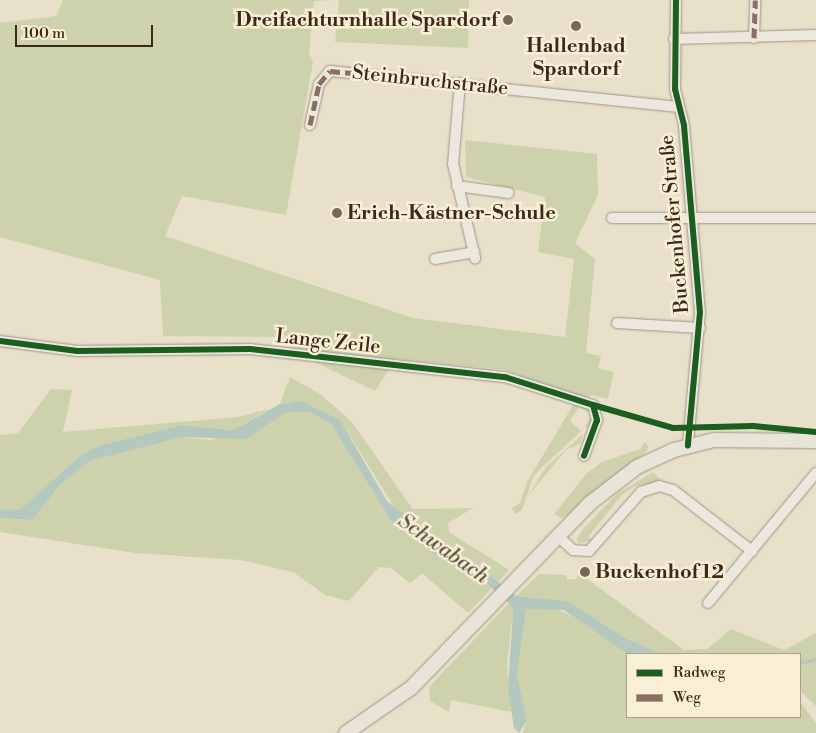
<!DOCTYPE html>
<html>
<head>
<meta charset="utf-8">
<style>
	body { margin:0 }
	#map { position:relative; width:816px; height:733px; overflow:hidden; background:#e9e0ca; font-family:"Libre Bodoni",serif }
	div>[style] { position:absolute }
	.green>* { inset:0; background:#cdd2ad }
	.water>* { inset:0; background:#b4c8be }
	.stream>* { height:2.5px; margin:-1.25px; padding:0 1.25px; transform-origin:1.25px; border-radius:1.25px; background:#b4c8be }
	.roads { filter:drop-shadow(0 0 1px #9d9587) drop-shadow(0 0 1px #9d9587) }
	.minor>* { height:10px; margin:-5px; padding:0 5px; transform-origin:5px; border-radius:5px; background:#ece8dd }
	.major>* { height:14px; margin:-7px; padding:0 7px; transform-origin:7px; border-radius:7px; background:#e9e4d8 }
	.quiet>* { height:5px; margin-top:-2.5px; transform-origin:0; background:repeating-linear-gradient(90deg,#8d6e63 0 10px,transparent 0 15px) }
	.cycleway>* { height:6px; margin:-3px; padding:0 3px; transform-origin:3px; border-radius:3px; background:#1b5e20 }
	.dots>* { width:14px; height:14px; translate:-50% -50%; box-sizing:border-box; border:2px solid #f9efd4; border-radius:50% }
	span { translate:-50% -50%; white-space:nowrap; text-align:center; line-height:1.15; -webkit-text-stroke:5px #f9efd4; paint-order:stroke }
	.poi-label { font-size:20px; color:#3d281c; font-weight:700 }
	.right { translate:-100% -50%; text-align:right }
	.left { translate:0 -50%; text-align:left }
	.street-label { font-size:20px; color:#3d281c }
	.water-label { font-size:21px; color:#554e43; font-style:italic }
	.legend { position:absolute; left:626px; top:653px; width:175px; height:65px; box-sizing:border-box; background:#f9efd4; border:1px solid #ae9f8a; margin:0; padding:6px 9px; list-style:none; font-size:15px; color:#3d281c }
	.legend li { display:flex; align-items:center; gap:10px; height:25px }
	.legend b { width:25px; border:1px solid #ae9f8a }
	.scale { position:absolute; left:15px; top:25px; width:138px; height:22px; box-sizing:border-box; border:2px solid #3d281c; border-top:0; padding-left:6px; font-size:15px; line-height:18px; white-space:nowrap; color:#3d281c; -webkit-text-stroke:4px #f9efd4; paint-order:stroke }
</style>
</head>
<body>
<div id="map">
	<div class="green">
		<i style="clip-path:polygon(63px 0,335px 0,314px 1px,309px 52px,313px 62px,286px 215px,182px 196px,165px 236px,413px 318px,565px 337px,574px 259px,538px 252px,545px 197px,466px 177px,465px 140px,597px 154px,598px 195px,575px 243px,595px 259px,586px 353px,601px 356px,598px 368px,614px 372px,608px 399px,592px 395px,577px 400px,591px 407px,593px 423px,584px 428px,592px 414px,579px 407px,570px 421px,581px 431px,534px 475px,522px 510px,515px 514px,512px 508px,520px 503px,527px 482px,576px 400px,507px 370px,395px 359px,375px 391px,296px 353px,286px 337px,163px 336px,160px 280px,0 237px,0 23px,56px 16px)"></i>
		<i style="clip-path:polygon(339px 0,469px 0,468px 48px,335px 42px)"></i>
		<i style="clip-path:polygon(290px 377px,320px 394px,351px 421px,413px 509px,473px 508px,448px 523px,449px 532px,509px 570px,498px 582px,398px 513px,340px 420px,288px 402px,280px 404px)"></i>
		<i style="clip-path:polygon(51px 389px,72px 390px,63px 432px,237px 417px,269px 409px,233px 430px,181px 425px,101px 445px,82px 454px,20px 511px,0 509px,0 435px,18px 433px)"></i>
		<i style="clip-path:polygon(286px 412px,309px 412px,331px 424px,393px 524px,492px 588px,468px 613px,422px 573px,410px 583px,391px 568px,379px 567px,349px 601px,325px 595px,293px 572px,240px 560px,135px 553px,0 532px,0 518px,32px 520px,60px 485px,90px 461px,156px 441px,181px 437px,211px 440px)"></i>
		<i style="clip-path:polygon(583px 434px,580px 444px,566px 450px,528px 496px,546px 467px)"></i>
		<i style="clip-path:polygon(645px 442px,649px 447px,644px 454px,570px 514px,561px 518px,554px 514px,587px 473px,602px 462px,640px 449px)"></i>
		<i style="clip-path:polygon(653px 472px,662px 481px,635px 486px,622px 495px,588px 537px,592px 541px,579px 543px,576px 539px,583px 529px,617px 494px)"></i>
		<i style="clip-path:polygon(579px 573px,684px 650px,707px 649px,731px 629px,784px 650px,816px 633px,816px 706px,800px 691px,800px 654px,661px 654px,625px 638px,568px 601px,516px 596px,539px 574px,566px 575px,567px 580px,576px 579px)"></i>
		<i style="clip-path:polygon(509px 603px,513px 611px,507px 664px,511px 712px,451px 700px,449px 712px,430px 701px,429px 687px)"></i>
		<i style="clip-path:polygon(550px 607px,583px 620px,628px 654px,627px 717px,800px 717px,800px 702px,816px 723px,816px 733px,523px 733px,526px 720px,517px 675px,519px 638px,526px 609px)"></i>
	</div>
	<div class="water">
		<i style="clip-path:polygon(300px 401px,340px 420px,387px 501px,440px 544px,477px 565px,516px 596px,568px 601px,625px 638px,661px 654px,628px 654px,564px 610px,526px 609px,517px 675px,527px 720px,519px 733px,514px 728px,508px 689px,513px 611px,509px 603px,486px 583px,432px 552px,420px 538px,393px 524px,331px 424px,309px 412px,286px 412px,246px 439px,181px 437px,90px 461px,60px 485px,32px 520px,0 518px,0 509px,20px 510px,82px 454px,101px 445px,181px 425px,233px 430px,280px 404px)"></i>
	</div>
	<div class="stream">
		<i style="left:800px;top:663px;width:16px;rotate:-14deg"></i>
	</div>
	<div class="roads">
		<div class="minor">
			<i style="left:676px;top:0;width:89px;rotate:90.6deg"></i>
			<i style="left:675px;top:89px;width:38px;rotate:76deg"></i>
			<i style="left:684px;top:126px;width:187px;rotate:85.1deg"></i>
			<i style="left:700px;top:312px;width:134px;rotate:95.2deg"></i>
			<i style="left:754px;top:38px;width:38px;rotate:-88deg"></i>
			<i style="left:674px;top:39px;width:142px;rotate:-1.6deg"></i>
			<i style="left:460px;top:83px;width:81px;rotate:94.9deg"></i>
			<i style="left:453px;top:164px;width:97px;rotate:76.8deg"></i>
			<i style="left:310px;top:125px;width:42px;rotate:-77.6deg"></i>
			<i style="left:319px;top:84px;width:17px;rotate:-50deg"></i>
			<i style="left:330px;top:71px;width:351px;rotate:5.9deg"></i>
			<i style="left:457px;top:186px;width:52px;rotate:7.7deg"></i>
			<i style="left:612px;top:218px;width:204px"></i>
			<i style="left:435px;top:259px;width:40px;rotate:-10deg"></i>
			<i style="left:617px;top:323px;width:83px;rotate:3.4deg"></i>
			<i style="left:0;top:341px;width:78px;rotate:7.4deg"></i>
			<i style="left:77px;top:351px;width:173px;rotate:-0.7deg"></i>
			<i style="left:250px;top:349px;width:257px;rotate:6.3deg"></i>
			<i style="left:505px;top:377px;width:92px;rotate:17.7deg"></i>
			<i style="left:593px;top:405px;width:16px;rotate:75deg"></i>
			<i style="left:597px;top:420px;width:38px;rotate:110deg"></i>
			<i style="left:558px;top:536px;width:21px;rotate:43deg"></i>
			<i style="left:573px;top:550px;width:16px;rotate:4deg"></i>
			<i style="left:589px;top:551px;width:79px;rotate:-48.6deg"></i>
			<i style="left:641px;top:492px;width:19px;rotate:-18deg"></i>
			<i style="left:659px;top:486px;width:15px;rotate:16deg"></i>
			<i style="left:673px;top:490px;width:100px;rotate:37.7deg"></i>
			<i style="left:708px;top:603px;width:169px;rotate:-50.3deg"></i>
		</div>
		<div class="major">
			<i style="left:346px;top:733px;width:79px;rotate:-34.7deg"></i>
			<i style="left:411px;top:688px;width:256px;rotate:-45.9deg"></i>
			<i style="left:589px;top:504px;width:61px;rotate:-37.6deg"></i>
			<i style="left:637px;top:467px;width:41px;rotate:-24.7deg"></i>
			<i style="left:674px;top:450px;width:41px;rotate:-14deg"></i>
			<i style="left:714px;top:440px;width:102px;rotate:0.6deg"></i>
		</div>
	</div>
	<div class="quiet">
		<i style="left:754px;top:38px;width:38px;rotate:-88deg"></i>
		<i style="left:310px;top:125px;width:42px;rotate:-77.6deg"></i>
		<i style="left:319px;top:84px;width:17px;rotate:-50deg"></i>
		<i style="left:330px;top:71px;width:131px;rotate:5.3deg"></i>
	</div>
	<div class="cycleway">
		<i style="left:676px;top:0;width:89px;rotate:90.6deg"></i>
		<i style="left:675px;top:89px;width:38px;rotate:76deg"></i>
		<i style="left:684px;top:126px;width:187px;rotate:85.1deg"></i>
		<i style="left:700px;top:312px;width:134px;rotate:95.2deg"></i>
		<i style="left:0;top:341px;width:78px;rotate:7.4deg"></i>
		<i style="left:77px;top:351px;width:173px;rotate:-0.7deg"></i>
		<i style="left:250px;top:349px;width:257px;rotate:6.3deg"></i>
		<i style="left:505px;top:377px;width:92px;rotate:17.7deg"></i>
		<i style="left:593px;top:405px;width:16px;rotate:75deg"></i>
		<i style="left:597px;top:420px;width:38px;rotate:110deg"></i>
		<i style="left:593px;top:405px;width:83px;rotate:16deg"></i>
		<i style="left:673px;top:428px;width:80px;rotate:-1.4deg"></i>
		<i style="left:753px;top:426px;width:63px;rotate:5.4deg"></i>
	</div>
	<div class="dots">
		<i style="left:508px;top:20px;background:#796859"></i>
		<i style="left:576px;top:26px;background:#796859"></i>
		<i style="left:337px;top:213px;background:#796859"></i>
		<i style="left:585px;top:572px;background:#796859"></i>
	</div>
	<div class="poi-label">
		<span class="right" style="left:498px;top:20px">Dreifachturnhalle Spardorf</span>
		<span style="left:576px;top:58px">Hallenbad<br>Spardorf</span>
		<span class="left" style="left:347px;top:213px">Erich-Kästner-Schule</span>
		<span class="left" style="left:595px;top:572px">Buckenhof 12</span>
	</div>
	<div class="street-label">
		<span style="left:430px;top:81px;rotate:6deg">Steinbruchstraße</span>
		<span style="left:675px;top:224px;rotate:-95deg">Buckenhofer Straße</span>
		<span style="left:328px;top:342px;rotate:6deg">Lange Zeile</span>
	</div>
	<div class="water-label">
		<span style="left:443px;top:549px;rotate:35deg">Schwabach</span>
	</div>
	<ul class="legend">
	<li><b style="height:6px;background:#1b5e20"></b>Radweg</li>
	<li><b style="height:6px;background:#8d6e63"></b>Weg</li>
	</ul>
	<div class="scale">100 m</div>
</div>
</body>
</html>
